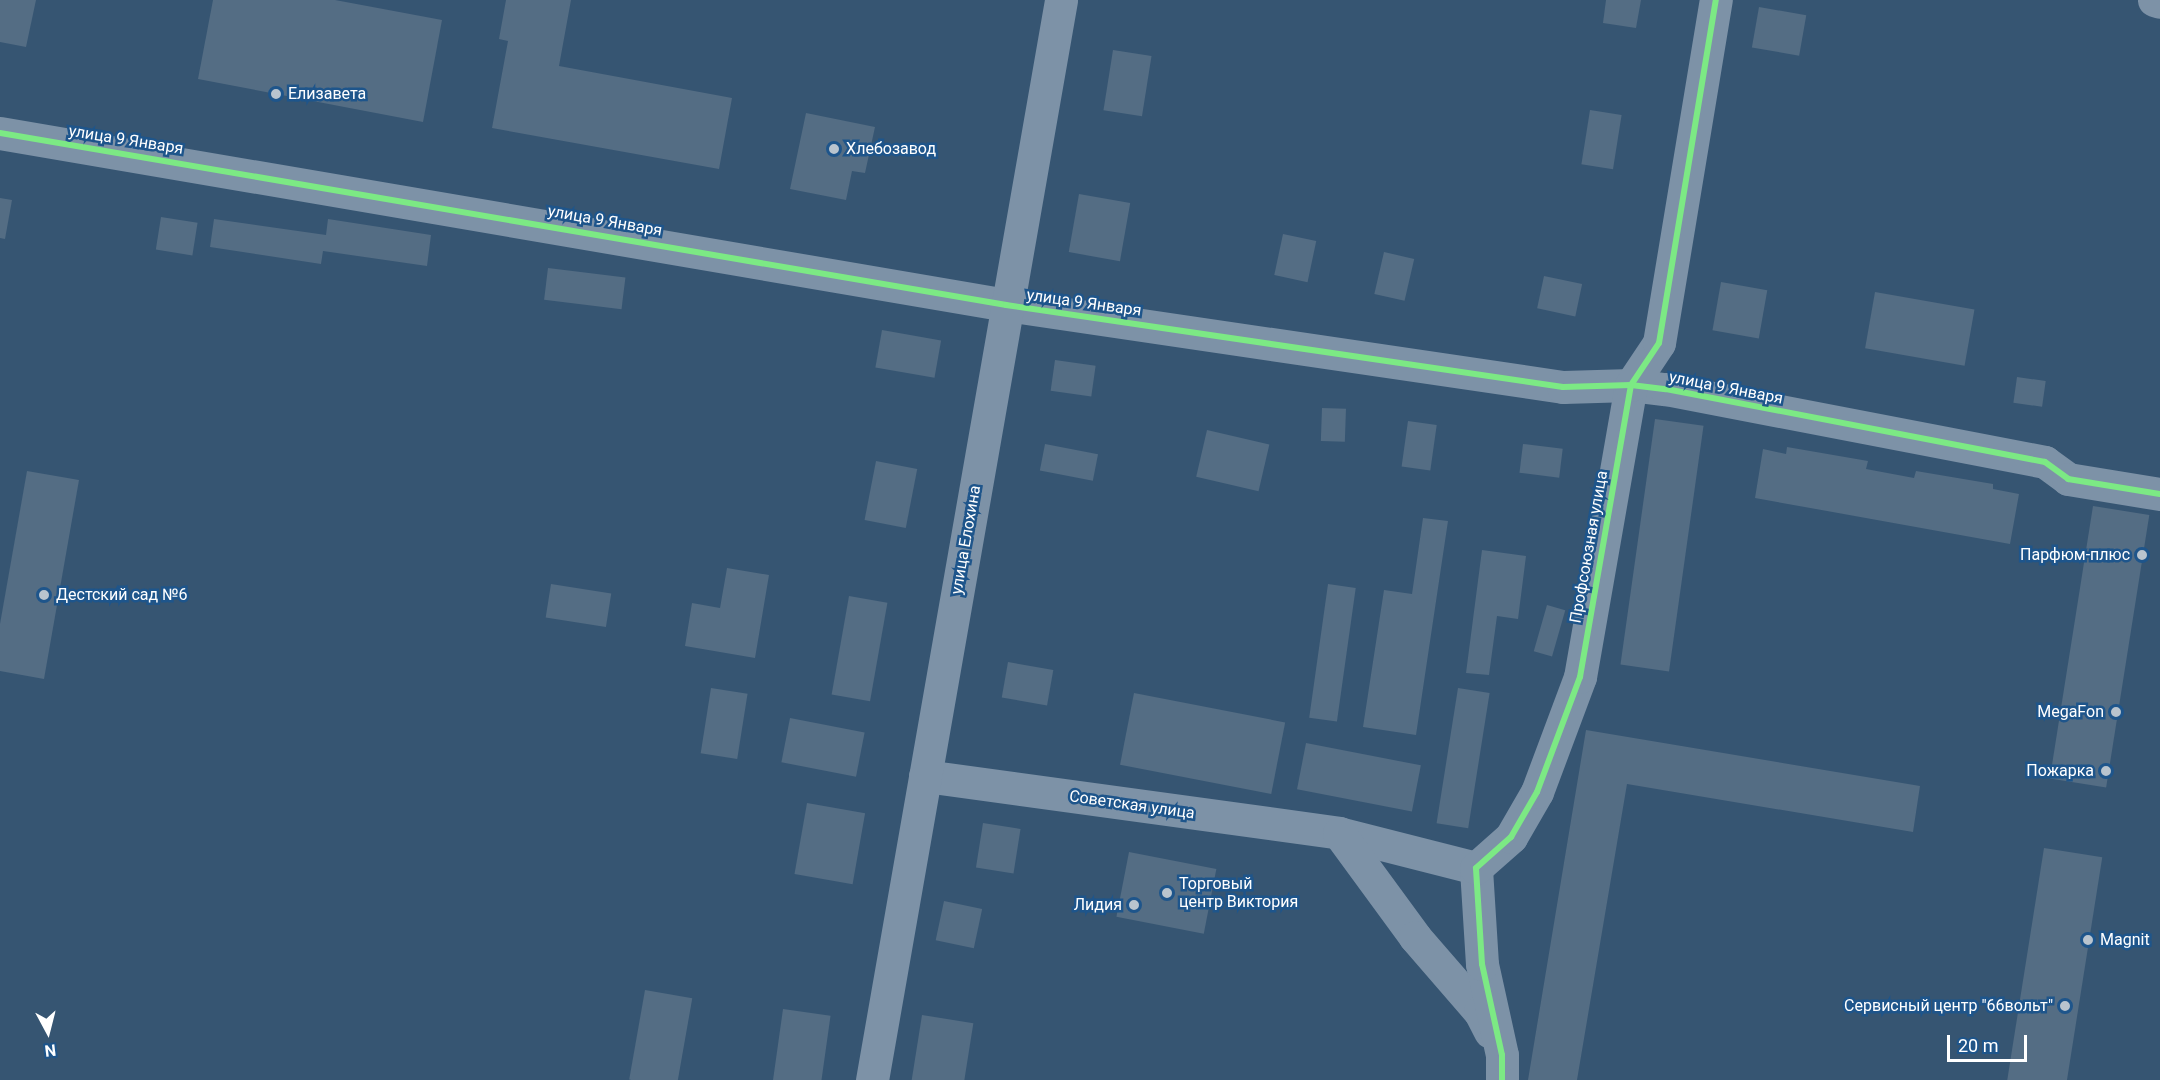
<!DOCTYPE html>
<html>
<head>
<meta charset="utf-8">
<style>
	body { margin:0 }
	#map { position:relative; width:2160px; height:1080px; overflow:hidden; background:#365572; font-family:Roboto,sans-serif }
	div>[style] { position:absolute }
	.building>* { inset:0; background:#546d84; transform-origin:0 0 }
	.minor>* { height:33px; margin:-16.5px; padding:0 16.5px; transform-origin:16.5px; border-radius:16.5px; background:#7d92a7 }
	.cycleway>* { height:6px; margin:-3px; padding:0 3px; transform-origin:3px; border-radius:3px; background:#7ce984 }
	.dots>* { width:16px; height:16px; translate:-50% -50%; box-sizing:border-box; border:3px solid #1e558b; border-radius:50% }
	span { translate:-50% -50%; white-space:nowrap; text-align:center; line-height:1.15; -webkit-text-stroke:5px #1e558b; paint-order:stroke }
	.poi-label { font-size:16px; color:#fff }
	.left { translate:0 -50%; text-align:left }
	.right { translate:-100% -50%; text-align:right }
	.street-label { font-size:16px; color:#fff }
	.north { position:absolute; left:18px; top:1002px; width:60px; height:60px; -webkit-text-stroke:4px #1e558b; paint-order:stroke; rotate:173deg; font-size:16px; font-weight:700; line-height:24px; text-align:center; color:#fff }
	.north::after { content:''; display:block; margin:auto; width:21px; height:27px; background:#fff; clip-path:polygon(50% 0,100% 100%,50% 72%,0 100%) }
	.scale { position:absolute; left:1947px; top:1035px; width:80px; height:27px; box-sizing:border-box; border:3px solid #fff; border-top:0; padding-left:8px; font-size:18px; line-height:21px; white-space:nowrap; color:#fff; -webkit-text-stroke:4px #1e558b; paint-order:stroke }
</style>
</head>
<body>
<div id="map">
	<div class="building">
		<i style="clip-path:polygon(0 0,36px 0,26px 47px,0 42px)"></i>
		<i style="clip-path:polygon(213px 0,335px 0,442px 20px,423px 122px,198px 79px)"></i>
		<i style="clip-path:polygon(506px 0,571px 0,559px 66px,732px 98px,719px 169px,492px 128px,508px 41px,499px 39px)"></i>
		<i style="clip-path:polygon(1606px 0,1641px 0,1636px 28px,1603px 23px)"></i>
		<i style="left:1759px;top:7px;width:48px;height:41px;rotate:10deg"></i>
		<i style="left:1113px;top:50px;width:39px;height:61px;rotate:9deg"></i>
		<i style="left:1590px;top:110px;width:32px;height:55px;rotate:9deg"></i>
		<i style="clip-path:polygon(806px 113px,875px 127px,865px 173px,852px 171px,846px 200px,790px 189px)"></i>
		<i style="left:1079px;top:194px;width:52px;height:59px;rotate:10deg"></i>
		<i style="clip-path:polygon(0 198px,12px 200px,5px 239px,0 238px)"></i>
		<i style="left:161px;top:217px;width:37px;height:33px;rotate:9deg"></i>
		<i style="clip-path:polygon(214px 219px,326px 235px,328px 219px,431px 235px,427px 266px,323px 251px,321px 264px,210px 247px)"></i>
		<i style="left:1283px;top:234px;width:34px;height:42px;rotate:12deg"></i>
		<i style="left:1384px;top:252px;width:31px;height:43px;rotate:13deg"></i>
		<i style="left:548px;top:268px;width:78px;height:32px;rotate:7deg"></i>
		<i style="left:1544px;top:276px;width:39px;height:33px;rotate:12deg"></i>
		<i style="left:1721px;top:282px;width:47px;height:49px;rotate:10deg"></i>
		<i style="left:1875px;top:292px;width:101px;height:57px;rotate:10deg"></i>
		<i style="left:882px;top:330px;width:60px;height:38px;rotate:10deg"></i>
		<i style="left:1055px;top:360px;width:41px;height:31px;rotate:8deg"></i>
		<i style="left:2017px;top:377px;width:29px;height:26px;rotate:8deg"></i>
		<i style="left:1322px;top:408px;width:24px;height:33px;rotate:2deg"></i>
		<i style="left:1655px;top:419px;width:49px;height:248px;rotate:8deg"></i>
		<i style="left:1408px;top:421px;width:29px;height:46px;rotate:8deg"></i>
		<i style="left:1207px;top:430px;width:64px;height:48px;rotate:13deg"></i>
		<i style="left:1045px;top:444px;width:54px;height:27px;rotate:11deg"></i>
		<i style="left:1523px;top:444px;width:40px;height:29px;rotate:7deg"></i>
		<i style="clip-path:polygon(1787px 447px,1868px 461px,1866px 469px,1914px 478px,1916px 471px,1993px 484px,1993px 489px,2019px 494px,2010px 544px,1755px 498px,1763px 449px,1786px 454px)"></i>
		<i style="left:876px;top:461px;width:42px;height:60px;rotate:11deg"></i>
		<i style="clip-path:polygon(27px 471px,79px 480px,44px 679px,0 671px,0 624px)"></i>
		<i style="left:2093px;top:506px;width:57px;height:276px;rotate:9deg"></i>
		<i style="clip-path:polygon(1423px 518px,1448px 521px,1416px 735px,1363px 727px,1384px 590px,1412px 594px)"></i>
		<i style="clip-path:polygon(1482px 550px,1526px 556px,1518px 619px,1497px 616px,1489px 675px,1466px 673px)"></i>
		<i style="clip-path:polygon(727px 568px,769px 575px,755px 658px,685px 646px,692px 603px,720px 608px)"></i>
		<i style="left:551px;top:584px;width:61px;height:34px;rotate:9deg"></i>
		<i style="left:1328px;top:584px;width:28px;height:135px;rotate:8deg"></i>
		<i style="left:849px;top:596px;width:39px;height:100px;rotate:10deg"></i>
		<i style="left:1547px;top:605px;width:19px;height:48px;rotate:16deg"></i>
		<i style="left:1008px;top:662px;width:46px;height:36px;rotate:10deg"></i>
		<i style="left:711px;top:688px;width:37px;height:66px;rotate:9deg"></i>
		<i style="left:1458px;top:688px;width:32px;height:137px;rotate:9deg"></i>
		<i style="left:1134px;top:693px;width:154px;height:73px;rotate:11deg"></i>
		<i style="left:790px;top:718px;width:76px;height:45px;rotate:11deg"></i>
		<i style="clip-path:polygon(1586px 730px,1920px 786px,1913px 832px,1627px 784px,1577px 1080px,1528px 1080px)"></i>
		<i style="left:1306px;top:743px;width:117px;height:47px;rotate:11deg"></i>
		<i style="left:807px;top:803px;width:59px;height:72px;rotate:10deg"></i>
		<i style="left:983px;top:823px;width:38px;height:45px;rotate:9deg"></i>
		<i style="left:2044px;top:848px;width:59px;height:235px;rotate:9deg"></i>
		<i style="left:1129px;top:852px;width:89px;height:66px;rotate:11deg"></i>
		<i style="left:944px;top:901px;width:39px;height:40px;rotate:12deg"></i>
		<i style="left:645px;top:990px;width:48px;height:91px;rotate:10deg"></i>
		<i style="left:783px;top:1009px;width:48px;height:72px;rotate:8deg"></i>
		<i style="left:922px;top:1015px;width:52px;height:66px;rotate:9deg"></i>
	</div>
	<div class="minor">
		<i style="left:2154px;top:0;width:6px;rotate:18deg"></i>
		<i style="left:0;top:133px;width:1021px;rotate:9.7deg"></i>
		<i style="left:1006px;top:305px;width:563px;rotate:8.37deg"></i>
		<i style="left:1563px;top:387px;width:68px;rotate:-1.7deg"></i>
		<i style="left:1631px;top:385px;width:35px;rotate:7deg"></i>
		<i style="left:1666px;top:389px;width:386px;rotate:10.9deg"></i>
		<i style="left:2045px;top:462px;width:29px;rotate:36deg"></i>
		<i style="left:2068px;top:479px;width:93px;rotate:9.3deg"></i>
		<i style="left:925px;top:776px;width:418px;rotate:7.8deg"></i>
		<i style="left:1476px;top:868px;width:141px;rotate:-165.7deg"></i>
		<i style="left:1339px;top:833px;width:129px;rotate:53.8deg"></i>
		<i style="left:1415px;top:937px;width:99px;rotate:49.1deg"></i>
		<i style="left:1480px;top:1012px;width:22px;rotate:63deg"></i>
		<i style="left:872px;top:1080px;width:1096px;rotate:-80.07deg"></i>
		<i style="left:1502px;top:1080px;width:25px;rotate:-90deg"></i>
		<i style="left:1502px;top:1055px;width:93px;rotate:-102.4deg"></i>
		<i style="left:1482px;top:964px;width:96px;rotate:-93.6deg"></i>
		<i style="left:1476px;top:868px;width:47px;rotate:-41.5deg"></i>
		<i style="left:1511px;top:837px;width:52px;rotate:-60deg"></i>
		<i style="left:1537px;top:792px;width:123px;rotate:-69.5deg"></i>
		<i style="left:1580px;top:677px;width:296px;rotate:-80.1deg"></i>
		<i style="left:1631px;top:385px;width:50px;rotate:-56.3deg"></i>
		<i style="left:1659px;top:343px;width:348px;rotate:-80.6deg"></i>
	</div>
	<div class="cycleway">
		<i style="left:0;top:133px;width:1021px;rotate:9.7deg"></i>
		<i style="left:1006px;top:305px;width:563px;rotate:8.37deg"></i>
		<i style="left:1563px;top:387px;width:68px;rotate:-1.7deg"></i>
		<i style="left:1631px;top:385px;width:35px;rotate:7deg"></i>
		<i style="left:1666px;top:389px;width:386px;rotate:10.9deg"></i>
		<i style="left:2045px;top:462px;width:29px;rotate:36deg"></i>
		<i style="left:2068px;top:479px;width:93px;rotate:9.3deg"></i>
		<i style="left:1502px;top:1080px;width:25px;rotate:-90deg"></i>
		<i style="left:1502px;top:1055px;width:93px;rotate:-102.4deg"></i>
		<i style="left:1482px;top:964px;width:96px;rotate:-93.6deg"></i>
		<i style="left:1476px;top:868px;width:47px;rotate:-41.5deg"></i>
		<i style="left:1511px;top:837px;width:52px;rotate:-60deg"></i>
		<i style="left:1537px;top:792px;width:123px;rotate:-69.5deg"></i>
		<i style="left:1580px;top:677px;width:296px;rotate:-80.1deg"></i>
		<i style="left:1631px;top:385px;width:50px;rotate:-56.3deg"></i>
		<i style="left:1659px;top:343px;width:348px;rotate:-80.6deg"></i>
	</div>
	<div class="dots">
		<i style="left:276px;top:94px;background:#b9c4ce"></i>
		<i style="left:834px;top:149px;background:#b9c4ce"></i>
		<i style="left:2142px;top:555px;background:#b9c4ce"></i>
		<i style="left:44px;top:595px;background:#b9c4ce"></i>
		<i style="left:2116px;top:712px;background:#b9c4ce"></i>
		<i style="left:2106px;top:771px;background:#b9c4ce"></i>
		<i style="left:1167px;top:893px;background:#b9c4ce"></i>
		<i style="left:1134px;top:905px;background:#b9c4ce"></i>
		<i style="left:2088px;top:940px;background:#b9c4ce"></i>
		<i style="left:2065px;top:1006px;background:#b9c4ce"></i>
	</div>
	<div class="poi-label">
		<span class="left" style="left:288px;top:94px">Елизавета</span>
		<span class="left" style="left:846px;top:149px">Хлебозавод</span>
		<span class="right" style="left:2130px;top:555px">Парфюм-плюс</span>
		<span class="left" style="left:56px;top:595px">Дестский сад №6</span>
		<span class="right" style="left:2104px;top:712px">MegaFon</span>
		<span class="right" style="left:2094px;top:771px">Пожарка</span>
		<span class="left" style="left:1179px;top:893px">Торговый<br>центр Виктория</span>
		<span class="right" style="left:1122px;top:905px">Лидия</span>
		<span class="left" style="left:2100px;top:940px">Magnit</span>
		<span class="right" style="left:2053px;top:1006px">Сервисный центр "66вольт"</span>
	</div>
	<div class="street-label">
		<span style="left:126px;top:140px;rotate:9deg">улица 9 Января</span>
		<span style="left:605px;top:221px;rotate:10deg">улица 9 Января</span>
		<span style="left:1084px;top:303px;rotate:8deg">улица 9 Января</span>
		<span style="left:1726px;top:388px;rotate:11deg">улица 9 Января</span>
		<span style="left:966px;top:540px;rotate:-80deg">улица Елохина</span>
		<span style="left:1589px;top:547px;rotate:-80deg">Профсоюзная улица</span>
		<span style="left:1132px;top:805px;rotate:8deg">Советская улица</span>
	</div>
	<div class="north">N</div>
	<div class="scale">20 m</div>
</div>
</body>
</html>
